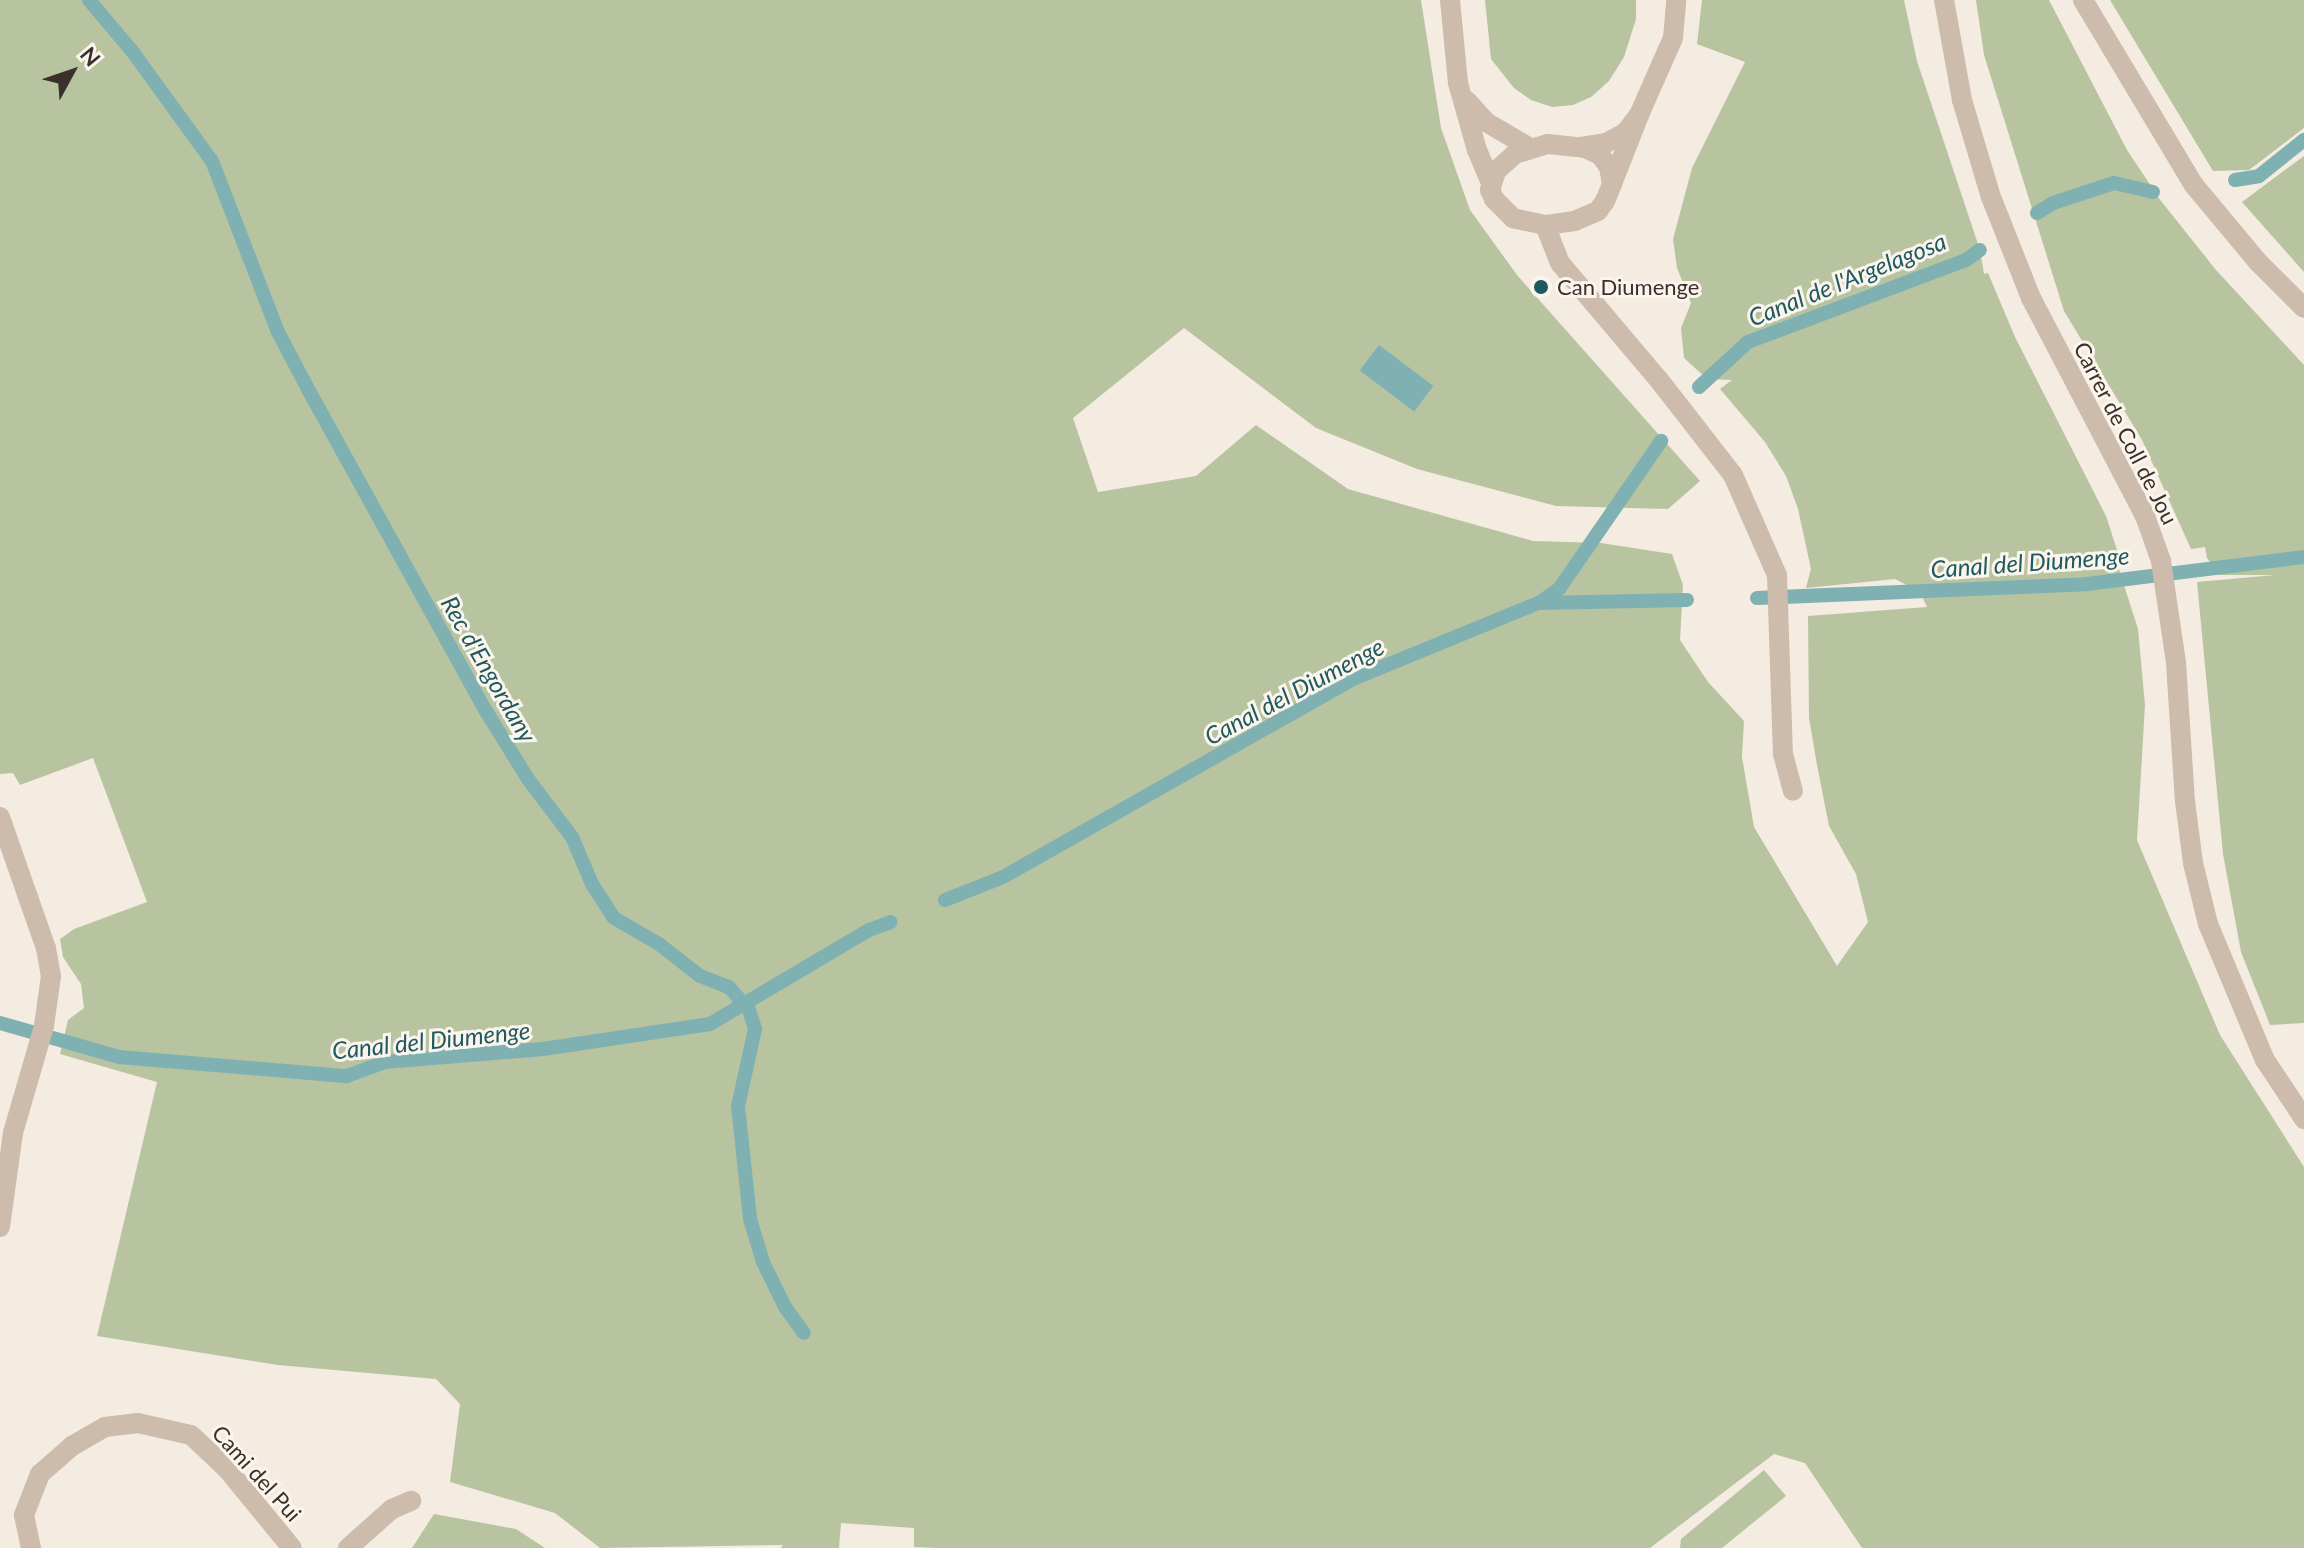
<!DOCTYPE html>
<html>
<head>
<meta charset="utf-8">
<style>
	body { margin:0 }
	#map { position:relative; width:2304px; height:1548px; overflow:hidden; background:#f4ebe1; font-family:Lato,sans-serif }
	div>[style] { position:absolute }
	.green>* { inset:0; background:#b8c4a0 }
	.water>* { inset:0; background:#7fb0b2; transform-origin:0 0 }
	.stream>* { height:14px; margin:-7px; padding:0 7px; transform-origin:7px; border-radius:7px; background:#7fb0b2 }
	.minor>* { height:20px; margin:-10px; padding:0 10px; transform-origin:10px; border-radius:10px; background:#cdbbac }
	.tertiary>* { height:20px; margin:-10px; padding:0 10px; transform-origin:10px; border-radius:10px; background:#cdbbac }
	.dots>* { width:22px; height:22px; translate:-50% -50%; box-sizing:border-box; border:4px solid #fbf5ee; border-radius:50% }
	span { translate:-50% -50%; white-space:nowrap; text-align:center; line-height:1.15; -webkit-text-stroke:6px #fbf5ee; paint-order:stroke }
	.poi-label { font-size:22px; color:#3b302b }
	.left { translate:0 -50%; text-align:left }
	.street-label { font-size:22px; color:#3b302b }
	.water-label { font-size:24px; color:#1f5a5e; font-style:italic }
	.north { position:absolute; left:32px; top:32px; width:80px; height:80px; -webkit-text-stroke:6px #fbf5ee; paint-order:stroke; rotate:50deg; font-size:22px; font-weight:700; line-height:32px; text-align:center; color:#3b302b }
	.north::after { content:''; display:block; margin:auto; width:28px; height:36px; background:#3b302b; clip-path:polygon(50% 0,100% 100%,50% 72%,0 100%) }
</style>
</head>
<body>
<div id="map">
	<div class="green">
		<i style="clip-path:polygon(0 0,1421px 0,1441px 128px,1470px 210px,1517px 275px,1700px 481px,1668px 509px,1556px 506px,1417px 469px,1316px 428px,1184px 328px,1073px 418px,1098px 492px,1196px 476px,1256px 425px,1348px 489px,1533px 541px,1601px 543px,1672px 554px,1683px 585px,1680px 640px,1708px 682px,1744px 721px,1742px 757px,1754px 827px,1837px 966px,1868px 922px,1856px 874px,1829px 826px,1817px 765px,1809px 718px,1808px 616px,1927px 607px,1920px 592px,1895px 579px,1806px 588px,1811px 569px,1798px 509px,1786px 476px,1765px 442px,1720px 389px,1732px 380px,1707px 379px,1684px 358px,1681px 328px,1691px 303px,1677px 268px,1673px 239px,1692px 168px,1745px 62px,1697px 44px,1702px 0,1904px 0,1917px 61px,1980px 250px,1984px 274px,1988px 273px,2015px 337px,2106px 516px,2119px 556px,2115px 557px,2138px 629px,2145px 705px,2137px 840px,2220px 1035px,2304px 1167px,2304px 1548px,1862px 1548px,1805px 1463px,1774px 1454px,1650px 1548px,937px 1548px,914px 1547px,914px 1528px,841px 1523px,839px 1548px,781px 1548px,783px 1545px,600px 1548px,555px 1513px,450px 1482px,460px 1404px,436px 1379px,278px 1365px,97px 1336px,157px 1082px,60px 1054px,68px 1020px,84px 1008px,81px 984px,63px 957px,60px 939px,74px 929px,147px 902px,93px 758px,20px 785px,13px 773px,0 774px)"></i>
		<i style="clip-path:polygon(1485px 0,1636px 0,1636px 19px,1624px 57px,1609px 81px,1591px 97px,1573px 105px,1552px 107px,1531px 100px,1514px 88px,1491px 59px)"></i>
		<i style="clip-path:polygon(1976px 0,2049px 0,2127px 150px,2161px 201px,2216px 270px,2304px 365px,2304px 1023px,2270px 1025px,2241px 952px,2223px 854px,2197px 582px,2275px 575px,2219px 575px,2207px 558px,2205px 547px,2191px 549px,2142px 440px,2064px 311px,1984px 55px)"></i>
		<i style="clip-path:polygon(2110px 0,2304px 0,2304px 128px,2249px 170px,2213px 171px)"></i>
		<i style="clip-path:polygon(2304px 156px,2304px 272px,2242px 202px)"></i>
		<i style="clip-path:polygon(1764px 1470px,1786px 1496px,1722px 1548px,1680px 1548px,1681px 1539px)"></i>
		<i style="clip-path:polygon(434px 1514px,516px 1529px,545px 1548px,412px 1548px)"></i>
	</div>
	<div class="water">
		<i style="left:1379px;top:345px;width:68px;height:32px;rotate:37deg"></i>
	</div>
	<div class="stream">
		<i style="left:89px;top:0;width:67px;rotate:49.9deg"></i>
		<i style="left:132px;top:51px;width:136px;rotate:54deg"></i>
		<i style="left:212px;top:161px;width:183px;rotate:68.9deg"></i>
		<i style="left:278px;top:332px;width:64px;rotate:62.2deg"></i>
		<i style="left:308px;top:389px;width:368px;rotate:61.1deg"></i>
		<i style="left:486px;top:711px;width:80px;rotate:58.3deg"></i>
		<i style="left:528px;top:779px;width:73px;rotate:52.8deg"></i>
		<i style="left:572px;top:837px;width:51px;rotate:66.9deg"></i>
		<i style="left:592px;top:884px;width:40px;rotate:57.1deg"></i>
		<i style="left:614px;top:918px;width:52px;rotate:30deg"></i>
		<i style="left:659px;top:944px;width:52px;rotate:38deg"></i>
		<i style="left:700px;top:976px;width:31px;rotate:21deg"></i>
		<i style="left:729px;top:987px;width:30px;rotate:49deg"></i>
		<i style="left:749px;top:1010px;width:20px;rotate:72deg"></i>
		<i style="left:755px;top:1029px;width:79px;rotate:102.4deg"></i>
		<i style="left:738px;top:1106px;width:114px;rotate:83.9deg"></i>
		<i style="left:750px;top:1219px;width:45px;rotate:73.2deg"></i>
		<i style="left:763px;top:1262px;width:50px;rotate:63.9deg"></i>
		<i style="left:785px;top:1307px;width:32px;rotate:54deg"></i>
		<i style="left:2235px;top:180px;width:24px;rotate:-9deg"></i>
		<i style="left:2259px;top:176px;width:58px;rotate:-38.7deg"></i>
		<i style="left:2037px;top:213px;width:19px;rotate:-32deg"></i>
		<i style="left:2053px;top:203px;width:64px;rotate:-18.2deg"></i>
		<i style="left:2114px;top:183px;width:40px;rotate:13deg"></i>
		<i style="left:1699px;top:387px;width:67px;rotate:-42.6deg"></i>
		<i style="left:1748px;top:342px;width:233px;rotate:-20.6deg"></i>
		<i style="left:1966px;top:260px;width:17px;rotate:-36deg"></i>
		<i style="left:1757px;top:598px;width:330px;rotate:-2.4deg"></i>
		<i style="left:2087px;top:584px;width:219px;rotate:-7.1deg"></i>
		<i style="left:1539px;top:603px;width:24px;rotate:-35deg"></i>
		<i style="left:1559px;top:589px;width:180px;rotate:-55.4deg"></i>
		<i style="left:945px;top:900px;width:62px;rotate:-21.6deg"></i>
		<i style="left:1003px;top:877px;width:402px;rotate:-29.5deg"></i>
		<i style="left:1353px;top:679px;width:200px;rotate:-22.3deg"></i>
		<i style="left:1538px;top:603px;width:149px;rotate:-1.2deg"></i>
		<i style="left:0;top:1023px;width:124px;rotate:15.9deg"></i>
		<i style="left:119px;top:1057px;width:229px;rotate:4.8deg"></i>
		<i style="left:347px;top:1076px;width:40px;rotate:-20.2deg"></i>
		<i style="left:385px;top:1062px;width:159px;rotate:-4.7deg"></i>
		<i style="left:543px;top:1049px;width:169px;rotate:-8.5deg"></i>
		<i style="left:710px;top:1024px;width:185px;rotate:-30.6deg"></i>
		<i style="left:869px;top:930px;width:23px;rotate:-20deg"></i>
	</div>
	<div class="minor">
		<i style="left:1944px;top:0;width:102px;rotate:79.8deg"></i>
		<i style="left:1962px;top:100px;width:101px;rotate:73.4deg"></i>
		<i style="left:1991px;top:197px;width:109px;rotate:68.4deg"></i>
		<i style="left:2031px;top:298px;width:246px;rotate:62.4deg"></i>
		<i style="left:2145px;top:516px;width:48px;rotate:70.4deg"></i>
		<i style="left:2161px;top:561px;width:103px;rotate:81.6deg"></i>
		<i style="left:2176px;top:663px;width:138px;rotate:86.3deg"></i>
		<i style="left:2185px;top:801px;width:63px;rotate:82.6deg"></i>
		<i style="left:2193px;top:863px;width:63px;rotate:76.2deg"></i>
		<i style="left:2208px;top:924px;width:147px;rotate:67.3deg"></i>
		<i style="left:2265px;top:1060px;width:71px;rotate:56.5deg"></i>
		<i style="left:2083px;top:0;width:214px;rotate:59.1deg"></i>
		<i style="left:2193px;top:184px;width:102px;rotate:50.2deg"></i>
		<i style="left:2258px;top:262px;width:65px;rotate:45deg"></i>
		<i style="left:1458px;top:83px;width:70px;rotate:74.2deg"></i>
		<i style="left:1477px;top:150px;width:36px;rotate:67deg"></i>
		<i style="left:1467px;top:101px;width:28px;rotate:48deg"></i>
		<i style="left:1486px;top:122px;width:51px;rotate:30.6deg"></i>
		<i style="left:1639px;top:115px;width:84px;rotate:-66.2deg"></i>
		<i style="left:1673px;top:38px;width:38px;rotate:-85deg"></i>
		<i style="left:1581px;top:147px;width:25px;rotate:-9deg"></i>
		<i style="left:1606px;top:143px;width:21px;rotate:-28deg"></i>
		<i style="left:1625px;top:133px;width:23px;rotate:-52deg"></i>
		<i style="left:1639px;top:115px;width:74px;rotate:111.4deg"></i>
		<i style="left:1612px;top:184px;width:18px;rotate:112deg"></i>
		<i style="left:1605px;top:201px;width:12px;rotate:125deg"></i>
		<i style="left:1598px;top:211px;width:25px;rotate:157deg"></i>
		<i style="left:1575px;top:221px;width:30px;rotate:172deg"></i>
		<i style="left:1545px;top:225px;width:33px;rotate:-168deg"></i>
		<i style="left:1513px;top:218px;width:27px;rotate:-135deg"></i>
		<i style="left:1494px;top:199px;width:10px;rotate:-114deg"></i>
		<i style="left:1490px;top:190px;width:20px;rotate:-72deg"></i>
		<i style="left:1496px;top:171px;width:25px;rotate:-42deg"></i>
		<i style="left:1515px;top:154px;width:34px;rotate:-17deg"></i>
		<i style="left:1548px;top:144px;width:37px;rotate:6deg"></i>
		<i style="left:1585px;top:148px;width:17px;rotate:25deg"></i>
		<i style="left:1600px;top:155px;width:15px;rotate:53deg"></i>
		<i style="left:1609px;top:167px;width:17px;rotate:80deg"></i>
		<i style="left:1545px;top:225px;width:41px;rotate:68.5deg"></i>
		<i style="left:1560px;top:263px;width:153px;rotate:49.8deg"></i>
		<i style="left:1659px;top:380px;width:120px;rotate:52.1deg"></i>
		<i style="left:1733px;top:475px;width:109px;rotate:66.3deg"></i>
		<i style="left:1777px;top:575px;width:179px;rotate:88.1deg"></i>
		<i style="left:1783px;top:754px;width:38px;rotate:75deg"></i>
		<i style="left:0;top:817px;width:139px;rotate:70.7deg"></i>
		<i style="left:46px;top:948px;width:28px;rotate:80deg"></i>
		<i style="left:51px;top:976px;width:50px;rotate:98deg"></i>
		<i style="left:44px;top:1026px;width:111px;rotate:106.2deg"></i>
		<i style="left:13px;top:1133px;width:95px;rotate:97.9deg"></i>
		<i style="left:31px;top:1548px;width:34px;rotate:-102deg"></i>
		<i style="left:24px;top:1515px;width:44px;rotate:-68.7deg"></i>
		<i style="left:40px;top:1474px;width:43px;rotate:-41.2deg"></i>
		<i style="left:72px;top:1446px;width:38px;rotate:-30deg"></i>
		<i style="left:105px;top:1427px;width:33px;rotate:-7deg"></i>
		<i style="left:138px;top:1423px;width:54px;rotate:12.8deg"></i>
		<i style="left:191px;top:1435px;width:50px;rotate:43.4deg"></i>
		<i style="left:227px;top:1469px;width:102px;rotate:50.6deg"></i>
		<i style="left:348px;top:1548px;width:59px;rotate:-41.6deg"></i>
		<i style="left:392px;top:1509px;width:21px;rotate:-23deg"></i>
	</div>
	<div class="tertiary">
		<i style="left:1450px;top:0;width:83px;rotate:84.5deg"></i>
	</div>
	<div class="dots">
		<i style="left:1541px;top:287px;background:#1f5a5e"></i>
	</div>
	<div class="poi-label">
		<span class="left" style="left:1557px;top:287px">Can Diumenge</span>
	</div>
	<div class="street-label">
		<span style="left:2126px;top:433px;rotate:63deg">Carrer de Coll de Jou</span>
		<span style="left:257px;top:1473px;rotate:48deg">Cami del Pui</span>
	</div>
	<div class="water-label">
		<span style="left:1847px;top:279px;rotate:-22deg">Canal de l'Argelagosa</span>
		<span style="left:2030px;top:562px;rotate:-4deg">Canal del Diumenge</span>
		<span style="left:489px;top:669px;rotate:60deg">Rec d'Engordany</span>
		<span style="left:1294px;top:691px;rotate:-28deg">Canal del Diumenge</span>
		<span style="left:431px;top:1040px;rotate:-6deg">Canal del Diumenge</span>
	</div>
	<div class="north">N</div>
</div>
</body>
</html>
